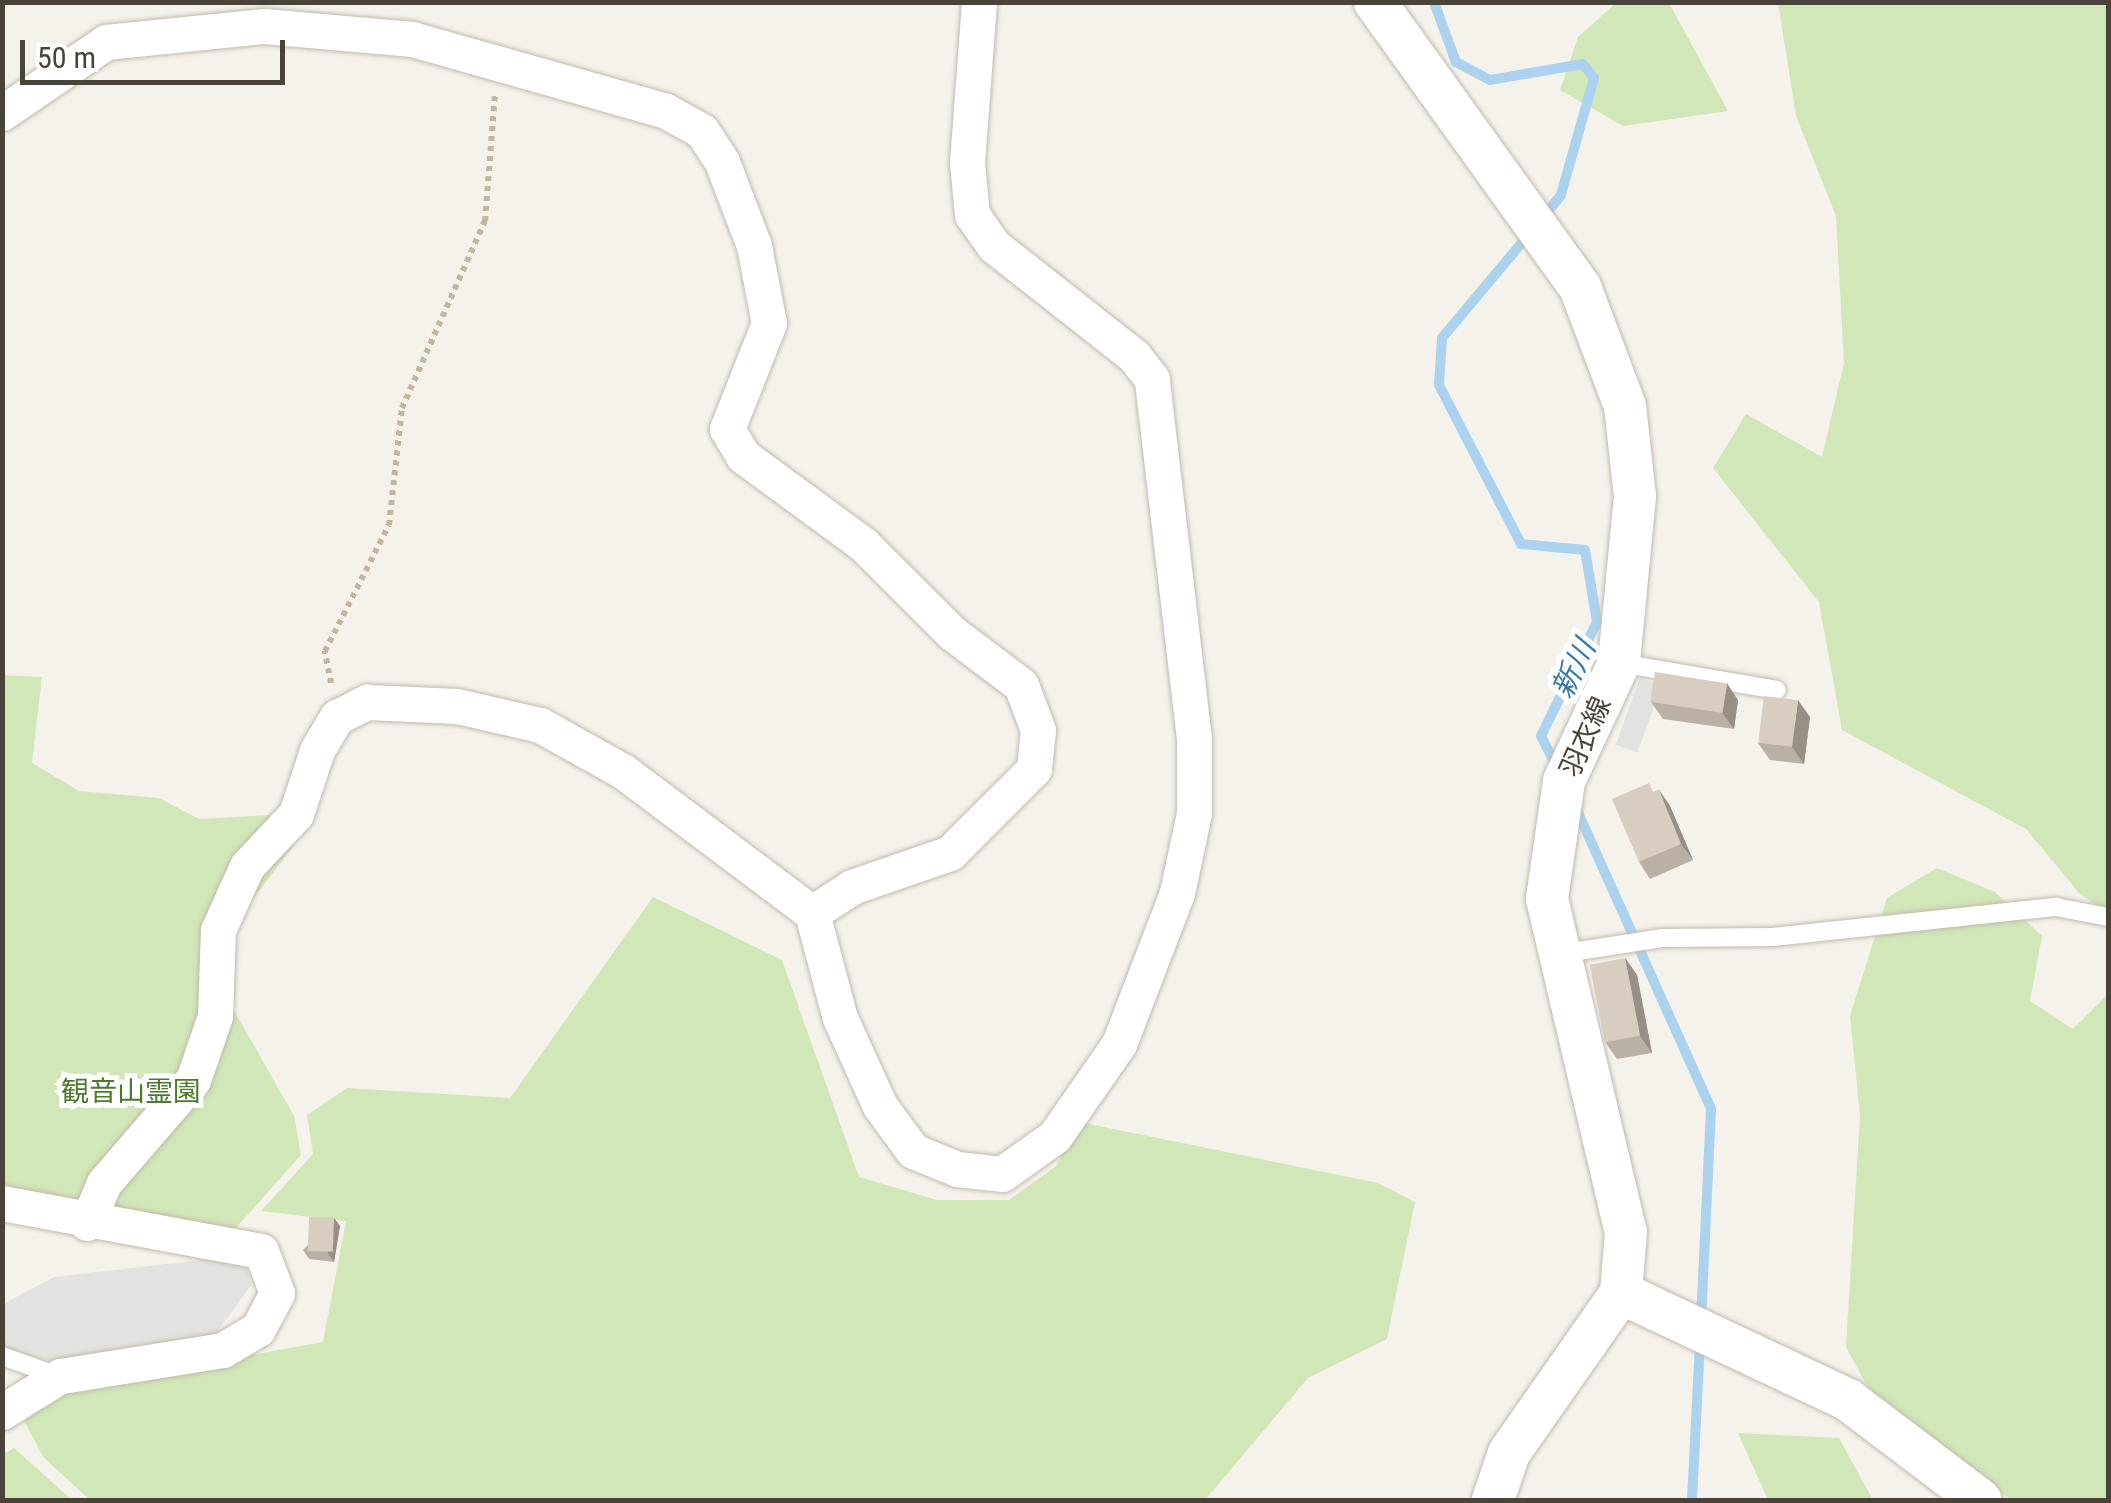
<!DOCTYPE html>
<html>
<head>
<meta charset="utf-8">
<style>
	body { margin:0 }
	#map { position:relative; width:2111px; height:1503px; overflow:hidden; background:#f5f2ec; font-family:"Roboto Condensed","Noto Sans JP",sans-serif }
	div>[style] { position:absolute }
	.green>* { inset:0; background:#d1e7b7 }
	.parking>* { inset:0; background:#e4e2e0; transform-origin:0 0 }
	.stream>* { height:10px; margin:-5px; padding:0 5px; transform-origin:5px; border-radius:5px; background:#abd3ef }
	.path>* { height:6px; margin-top:-3px; transform-origin:0; background:repeating-linear-gradient(90deg,#c2b6a0 0 5px,transparent 0 10px) }
	.roads { filter:drop-shadow(0 0 2px #c1baae) drop-shadow(0 0 2px #c1baae) }
	.service>* { height:18px; margin:-9px; padding:0 9px; transform-origin:9px; border-radius:9px; background:#fff }
	.minor>* { height:35px; margin:-17.5px; padding:0 17.5px; transform-origin:17.5px; border-radius:17.5px; background:#fff }
	.tertiary>* { height:42px; margin:-21px; padding:0 21px; transform-origin:21px; border-radius:21px; background:#fff }
	.wall>* { inset:0; background:#b9b1a6 }
	.shaded-wall>* { inset:0; background:#969087 }
	.building>* { inset:0; background:#d7cec1; transform-origin:0 0 }
	span { translate:-50% -50%; white-space:nowrap; text-align:center; line-height:1.15; -webkit-text-stroke:10px #fff; paint-order:stroke }
	.street-label { font-size:28px; color:#4a4339 }
	.park-label { font-size:28px; color:#4b7a2d }
	.water-label { font-size:30px; color:#3379ab; font-style:italic }
	.frame { position:absolute; inset:0; border:5px solid #4a4339; pointer-events:none }
	.scale { position:absolute; left:20px; top:40px; width:265px; height:45px; box-sizing:border-box; border:5px solid #4a4339; border-top:0; padding-left:12px; font-size:30px; line-height:35px; white-space:nowrap; color:#4a4339; -webkit-text-stroke:8px #fff; paint-order:stroke }
</style>
</head>
<body>
<div id="map">
	<div class="green">
		<i style="clip-path:polygon(1616px 3px,1669px 3px,1728px 111px,1623px 126px,1560px 90px,1578px 37px)"></i>
		<i style="clip-path:polygon(1778px 3px,2108px 3px,2108px 913px,2080px 894px,2026px 829px,1842px 730px,1819px 602px,1713px 468px,1746px 414px,1822px 457px,1844px 363px,1836px 216px,1796px 116px)"></i>
		<i style="clip-path:polygon(2px 675px,42px 677px,32px 763px,79px 791px,159px 798px,199px 819px,270px 815px,294px 845px,230px 929px,231px 1005px,294px 1116px,301px 1155px,236px 1228px,219px 1235px,3px 1196px)"></i>
		<i style="clip-path:polygon(1937px 868px,1995px 892px,2042px 936px,2030px 1001px,2073px 1029px,2108px 994px,2108px 1500px,2011px 1500px,1872px 1395px,1846px 1347px,1860px 1115px,1850px 1016px,1887px 898px)"></i>
		<i style="clip-path:polygon(653px 897px,782px 960px,859px 1177px,937px 1200px,1009px 1200px,1056px 1166px,1079px 1122px,1378px 1183px,1415px 1202px,1387px 1339px,1308px 1378px,1205px 1500px,90px 1500px,44px 1458px,22px 1417px,66px 1389px,323px 1342px,346px 1221px,261px 1211px,313px 1154px,307px 1115px,347px 1088px,510px 1098px)"></i>
		<i style="clip-path:polygon(1738px 1433px,1839px 1438px,1873px 1500px,1768px 1500px)"></i>
		<i style="clip-path:polygon(14px 1448px,72px 1500px,3px 1500px,3px 1454px)"></i>
	</div>
	<div class="parking">
		<i style="left:1640px;top:678px;width:23px;height:71px;rotate:20deg"></i>
		<i style="clip-path:polygon(211px 1259px,245px 1263px,251px 1285px,217px 1332px,156px 1354px,54px 1361px,3px 1350px,3px 1304px,54px 1277px)"></i>
	</div>
	<div class="stream">
		<i style="left:1434px;top:2px;width:64px;rotate:69.9deg"></i>
		<i style="left:1456px;top:62px;width:38px;rotate:28deg"></i>
		<i style="left:1490px;top:80px;width:94px;rotate:-9.8deg"></i>
		<i style="left:1583px;top:64px;width:18px;rotate:52deg"></i>
		<i style="left:1594px;top:78px;width:122px;rotate:105.8deg"></i>
		<i style="left:1561px;top:195px;width:27px;rotate:129deg"></i>
		<i style="left:1530px;top:233px;width:137px;rotate:130deg"></i>
		<i style="left:1442px;top:338px;width:47px;rotate:93.7deg"></i>
		<i style="left:1439px;top:385px;width:179px;rotate:62.7deg"></i>
		<i style="left:1521px;top:544px;width:64px;rotate:5.4deg"></i>
		<i style="left:1585px;top:550px;width:73px;rotate:80.5deg"></i>
		<i style="left:1597px;top:622px;width:127px;rotate:116.2deg"></i>
		<i style="left:1541px;top:736px;width:36px;rotate:63deg"></i>
		<i style="left:1575px;top:806px;width:332px;rotate:65.8deg"></i>
		<i style="left:1711px;top:1109px;width:211px;rotate:92.7deg"></i>
		<i style="left:1692px;top:1500px;width:158px;rotate:-87.1deg"></i>
	</div>
	<div class="path">
		<i style="left:331px;top:683px;width:33px;rotate:-101deg"></i>
		<i style="left:325px;top:651px;width:141px;rotate:-63.1deg"></i>
		<i style="left:389px;top:525px;width:118px;rotate:-83.7deg"></i>
		<i style="left:402px;top:408px;width:205px;rotate:-66.1deg"></i>
		<i style="left:485px;top:221px;width:126px;rotate:-85.5deg"></i>
	</div>
	<div class="roads">
		<div class="service">
			<i style="left:1619px;top:663px;width:160px;rotate:9.7deg"></i>
			<i style="left:1559px;top:954px;width:104px;rotate:-8.8deg"></i>
			<i style="left:1662px;top:938px;width:111px;rotate:-0.5deg"></i>
			<i style="left:1773px;top:937px;width:285px;rotate:-6.1deg"></i>
			<i style="left:2056px;top:907px;width:53px;rotate:10.9deg"></i>
			<i style="left:2px;top:1356px;width:59px;rotate:19.7deg"></i>
		</div>
		<div class="minor">
			<i style="left:2px;top:113px;width:126px;rotate:-34.3deg"></i>
			<i style="left:106px;top:42px;width:159px;rotate:-5.8deg"></i>
			<i style="left:264px;top:26px;width:149px;rotate:5deg"></i>
			<i style="left:412px;top:39px;width:264px;rotate:15.8deg"></i>
			<i style="left:666px;top:111px;width:41px;rotate:29.1deg"></i>
			<i style="left:702px;top:131px;width:37px;rotate:57deg"></i>
			<i style="left:722px;top:162px;width:90px;rotate:69.1deg"></i>
			<i style="left:754px;top:246px;width:78px;rotate:79deg"></i>
			<i style="left:769px;top:323px;width:114px;rotate:111.6deg"></i>
			<i style="left:727px;top:429px;width:31px;rotate:59deg"></i>
			<i style="left:743px;top:456px;width:150px;rotate:36.3deg"></i>
			<i style="left:864px;top:545px;width:124px;rotate:45deg"></i>
			<i style="left:952px;top:633px;width:86px;rotate:37deg"></i>
			<i style="left:1021px;top:685px;width:48px;rotate:69.3deg"></i>
			<i style="left:1038px;top:730px;width:39px;rotate:96deg"></i>
			<i style="left:1034px;top:769px;width:119px;rotate:135deg"></i>
			<i style="left:950px;top:853px;width:104px;rotate:160.9deg"></i>
			<i style="left:852px;top:887px;width:48px;rotate:147deg"></i>
			<i style="left:2px;top:1203px;width:263px;rotate:10.5deg"></i>
			<i style="left:261px;top:1251px;width:45px;rotate:69.1deg"></i>
			<i style="left:277px;top:1293px;width:41px;rotate:117.8deg"></i>
			<i style="left:258px;top:1329px;width:41px;rotate:149deg"></i>
			<i style="left:223px;top:1350px;width:165px;rotate:170.9deg"></i>
			<i style="left:60px;top:1376px;width:68px;rotate:148.2deg"></i>
			<i style="left:87px;top:1223px;width:43px;rotate:-67deg"></i>
			<i style="left:104px;top:1183px;width:136px;rotate:-49.2deg"></i>
			<i style="left:193px;top:1080px;width:68px;rotate:-71deg"></i>
			<i style="left:215px;top:1016px;width:86px;rotate:-88deg"></i>
			<i style="left:218px;top:930px;width:70px;rotate:-65.6deg"></i>
			<i style="left:247px;top:866px;width:71px;rotate:-46.7deg"></i>
			<i style="left:296px;top:814px;width:67px;rotate:-71.8deg"></i>
			<i style="left:317px;top:750px;width:39px;rotate:-59deg"></i>
			<i style="left:337px;top:717px;width:34px;rotate:-27deg"></i>
			<i style="left:367px;top:702px;width:90px;rotate:2.5deg"></i>
			<i style="left:457px;top:706px;width:85px;rotate:12.9deg"></i>
			<i style="left:540px;top:725px;width:96px;rotate:29.2deg"></i>
			<i style="left:624px;top:772px;width:235px;rotate:36.9deg"></i>
			<i style="left:812px;top:913px;width:109px;rotate:75.1deg"></i>
			<i style="left:840px;top:1018px;width:97px;rotate:65.6deg"></i>
			<i style="left:880px;top:1106px;width:56px;rotate:53.7deg"></i>
			<i style="left:913px;top:1151px;width:48px;rotate:22.2deg"></i>
			<i style="left:957px;top:1169px;width:45px;rotate:6.3deg"></i>
			<i style="left:1002px;top:1174px;width:65px;rotate:-35.6deg"></i>
			<i style="left:1055px;top:1136px;width:112px;rotate:-55.2deg"></i>
			<i style="left:1119px;top:1044px;width:162px;rotate:-69deg"></i>
			<i style="left:1177px;top:893px;width:82px;rotate:-78deg"></i>
			<i style="left:1194px;top:813px;width:74px;rotate:-90deg"></i>
			<i style="left:1194px;top:739px;width:362px;rotate:-96.7deg"></i>
			<i style="left:1152px;top:379px;width:29px;rotate:-128deg"></i>
			<i style="left:1134px;top:356px;width:178px;rotate:-141.8deg"></i>
			<i style="left:994px;top:246px;width:38px;rotate:-125deg"></i>
			<i style="left:972px;top:215px;width:53px;rotate:-95.4deg"></i>
			<i style="left:967px;top:162px;width:160px;rotate:-85.7deg"></i>
		</div>
		<div class="tertiary">
			<i style="left:1375px;top:2px;width:351px;rotate:54.3deg"></i>
			<i style="left:1580px;top:287px;width:127px;rotate:69.3deg"></i>
			<i style="left:1625px;top:406px;width:91px;rotate:83.7deg"></i>
			<i style="left:1635px;top:496px;width:168px;rotate:95.5deg"></i>
			<i style="left:1619px;top:663px;width:130px;rotate:115deg"></i>
			<i style="left:1564px;top:781px;width:119px;rotate:98.2deg"></i>
			<i style="left:1547px;top:899px;width:342px;rotate:76.7deg"></i>
			<i style="left:1626px;top:1232px;width:61px;rotate:94.7deg"></i>
			<i style="left:1621px;top:1293px;width:195px;rotate:125deg"></i>
			<i style="left:1509px;top:1453px;width:50px;rotate:108.8deg"></i>
			<i style="left:1621px;top:1293px;width:251px;rotate:25.2deg"></i>
			<i style="left:1848px;top:1400px;width:166px;rotate:37.1deg"></i>
		</div>
	</div>
	<div class="wall">
		<i style="clip-path:polygon(1738px 700px,1734px 729px,1663px 719px,1651px 702px)"></i>
		<i style="clip-path:polygon(1810px 717px,1804px 764px,1770px 760px,1758px 743px)"></i>
		<i style="clip-path:polygon(1659px 790px,1670px 806px,1693px 860px,1650px 879px,1639px 862px,1655px 791px)"></i>
		<i style="clip-path:polygon(1625px 958px,1637px 975px,1652px 1053px,1617px 1059px,1605px 1042px)"></i>
		<i style="clip-path:polygon(334px 1218px,340px 1226px,334px 1262px,309px 1259px,303px 1250px)"></i>
	</div>
	<div class="shaded-wall">
		<i style="clip-path:polygon(1727px 683px,1738px 700px,1734px 729px,1722px 713px)"></i>
		<i style="clip-path:polygon(1798px 700px,1810px 717px,1804px 764px,1792px 747px)"></i>
		<i style="clip-path:polygon(1659px 790px,1670px 806px,1693px 860px,1681px 844px)"></i>
		<i style="clip-path:polygon(1625px 958px,1637px 975px,1652px 1053px,1640px 1036px)"></i>
		<i style="clip-path:polygon(334px 1218px,340px 1226px,334px 1262px,328px 1254px)"></i>
	</div>
	<div class="building">
		<i style="left:1655px;top:672px;width:73px;height:30px;rotate:9deg"></i>
		<i style="left:1764px;top:696px;width:34px;height:47px;rotate:7deg"></i>
		<i style="clip-path:polygon(1649px 783px,1653px 792px,1659px 790px,1681px 844px,1639px 862px,1612px 799px)"></i>
		<i style="left:1625px;top:958px;width:79px;height:36px;rotate:79deg"></i>
		<i style="left:309px;top:1217px;width:25px;height:34px;rotate:2deg"></i>
	</div>
	<div class="street-label">
		<span style="left:1586px;top:737px;rotate:-66deg">羽衣線</span>
	</div>
	<div class="park-label">
		<span style="left:131px;top:1092px">観音山霊園</span>
	</div>
	<div class="water-label">
		<span style="left:1574px;top:669px;rotate:-64deg">新川</span>
	</div>
	<div class="frame"></div>
	<div class="scale">50 m</div>
</div>
</body>
</html>
